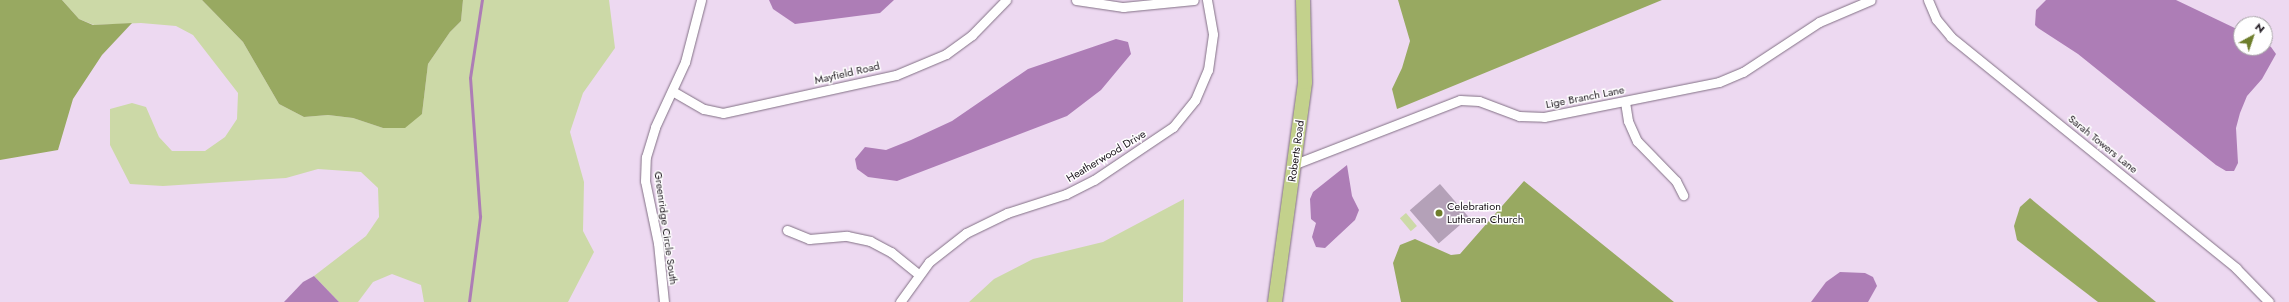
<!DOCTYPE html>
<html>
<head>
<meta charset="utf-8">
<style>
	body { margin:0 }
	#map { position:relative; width:2289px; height:302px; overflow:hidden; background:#edd9f1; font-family:Jost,sans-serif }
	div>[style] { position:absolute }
	.green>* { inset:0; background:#ccd9a7; transform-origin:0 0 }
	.forest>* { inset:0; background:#98a961 }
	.water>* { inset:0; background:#ad7db6 }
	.stream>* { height:2.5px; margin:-1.25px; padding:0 1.25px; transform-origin:1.25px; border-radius:1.25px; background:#ad7db6 }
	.building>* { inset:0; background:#b4a1b8; transform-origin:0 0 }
	.roads { filter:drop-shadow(0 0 1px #827085) drop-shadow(0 0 1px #827085) }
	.street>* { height:9px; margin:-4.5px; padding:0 4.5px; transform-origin:4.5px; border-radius:4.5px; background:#fff }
	.primary>* { height:14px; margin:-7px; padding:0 7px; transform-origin:7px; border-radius:7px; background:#c3d18c }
	.dots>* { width:11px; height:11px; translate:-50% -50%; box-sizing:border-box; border:2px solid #fff; border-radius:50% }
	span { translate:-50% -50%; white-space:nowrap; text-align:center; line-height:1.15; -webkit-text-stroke:3px #fff; paint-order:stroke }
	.street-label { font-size:11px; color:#1b141c }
	.poi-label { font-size:11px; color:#1b141c }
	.left { translate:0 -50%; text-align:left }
	.north { position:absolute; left:2233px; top:16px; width:40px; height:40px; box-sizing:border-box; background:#fff; border:1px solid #a4a1a4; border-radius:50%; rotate:40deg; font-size:11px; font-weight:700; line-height:16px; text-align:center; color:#1b141c }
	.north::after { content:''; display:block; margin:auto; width:14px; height:18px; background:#6e7e2c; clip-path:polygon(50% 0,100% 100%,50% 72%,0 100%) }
</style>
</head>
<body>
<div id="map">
	<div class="green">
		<i style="clip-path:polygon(62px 0,202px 0,243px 42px,279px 104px,304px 117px,328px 115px,353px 118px,383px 128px,422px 114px,428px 64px,450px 32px,461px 21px,463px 0,609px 0,615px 48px,583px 93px,570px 132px,584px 182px,583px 231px,594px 252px,568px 302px,424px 302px,421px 285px,392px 274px,373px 282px,358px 302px,339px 302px,314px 276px,366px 236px,379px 217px,378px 188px,361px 172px,318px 169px,286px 178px,163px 186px,130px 184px,110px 145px,110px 109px,132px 103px,146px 107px,159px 137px,172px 151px,205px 151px,225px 137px,237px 119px,238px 93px,193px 35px,176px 26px,141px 23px,94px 25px,79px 19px)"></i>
		<i style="clip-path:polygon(1184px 199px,1183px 302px,969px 302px,994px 279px,1033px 259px,1103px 242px)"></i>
		<i style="left:1406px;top:213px;width:17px;height:8px;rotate:50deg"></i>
	</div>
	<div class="forest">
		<i style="clip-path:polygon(0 0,62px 0,79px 19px,93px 25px,132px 23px,102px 55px,73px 99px,58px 150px,0 160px)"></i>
		<i style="clip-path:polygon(202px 0,463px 0,461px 21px,450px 32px,428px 64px,422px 114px,405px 128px,383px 128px,353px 118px,328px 115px,304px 117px,279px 104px,243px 42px)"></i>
		<i style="clip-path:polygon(1398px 0,1662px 0,1397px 109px,1392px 89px,1402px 68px,1410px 41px)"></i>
		<i style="clip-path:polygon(1524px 181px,1674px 302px,1401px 302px,1393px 263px,1400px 245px,1415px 239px,1451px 255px,1460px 254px)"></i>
		<i style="clip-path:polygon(2030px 198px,2156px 302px,2098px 302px,2017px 240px,2014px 226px,2020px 207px)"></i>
	</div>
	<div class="water">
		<i style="clip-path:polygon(769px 0,894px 0,880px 13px,795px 24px,773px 9px)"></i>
		<i style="clip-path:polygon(2046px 0,2176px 0,2241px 31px,2241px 48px,2265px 48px,2265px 43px,2271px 47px,2276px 54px,2262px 79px,2247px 96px,2240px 113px,2236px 128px,2238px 163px,2234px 171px,2226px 171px,2216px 165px,2078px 54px,2038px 28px,2035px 25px,2036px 10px)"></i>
		<i style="clip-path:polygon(1116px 39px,1128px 42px,1131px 54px,1101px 90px,1067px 116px,897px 181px,868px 177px,857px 169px,855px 159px,865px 147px,886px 150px,911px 140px,952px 121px,1028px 69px)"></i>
		<i style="clip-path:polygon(1347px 165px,1352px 196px,1359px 210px,1355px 220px,1325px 248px,1316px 247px,1312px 237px,1316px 223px,1311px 219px,1310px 199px,1313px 192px)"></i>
		<i style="clip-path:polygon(1840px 272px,1865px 273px,1873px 277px,1877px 286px,1868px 302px,1811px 302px,1826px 282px)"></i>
		<i style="clip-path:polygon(314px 276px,339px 302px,284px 302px,303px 282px)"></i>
	</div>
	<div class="stream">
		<i style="left:469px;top:302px;width:86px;rotate:-82.6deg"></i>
		<i style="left:480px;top:217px;width:139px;rotate:-94.1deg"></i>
		<i style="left:470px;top:78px;width:79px;rotate:-81.3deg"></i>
	</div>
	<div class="building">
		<i style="left:1440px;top:184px;width:44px;height:40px;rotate:49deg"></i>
	</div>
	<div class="roads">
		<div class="street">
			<i style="left:1076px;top:0;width:48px;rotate:8.5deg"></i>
			<i style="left:1123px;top:7px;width:71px;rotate:-5.6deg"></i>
			<i style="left:1928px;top:0;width:21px;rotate:67deg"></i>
			<i style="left:1936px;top:19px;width:23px;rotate:50deg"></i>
			<i style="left:1951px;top:37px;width:367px;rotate:39deg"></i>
			<i style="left:2236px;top:268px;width:47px;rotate:45.9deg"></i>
			<i style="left:674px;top:92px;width:34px;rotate:30deg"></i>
			<i style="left:704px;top:109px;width:19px;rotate:12deg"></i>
			<i style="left:723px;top:113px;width:177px;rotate:-12.4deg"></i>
			<i style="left:896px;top:75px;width:54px;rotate:-22.8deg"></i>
			<i style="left:946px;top:54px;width:32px;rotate:-36deg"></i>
			<i style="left:972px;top:35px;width:49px;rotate:-45.8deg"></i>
			<i style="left:1625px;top:102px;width:19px;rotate:81deg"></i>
			<i style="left:1628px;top:121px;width:22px;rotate:66deg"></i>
			<i style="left:1637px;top:141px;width:56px;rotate:45.7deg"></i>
			<i style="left:1676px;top:181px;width:16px;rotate:63deg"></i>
			<i style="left:1295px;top:164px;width:177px;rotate:-21.2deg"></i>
			<i style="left:1460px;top:100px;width:19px;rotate:3deg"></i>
			<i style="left:1479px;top:101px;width:43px;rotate:20.6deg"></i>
			<i style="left:1519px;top:116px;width:25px;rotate:2deg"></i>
			<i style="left:1544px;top:117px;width:178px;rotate:-11.3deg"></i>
			<i style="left:1719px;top:82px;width:26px;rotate:-23deg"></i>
			<i style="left:1743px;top:72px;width:91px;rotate:-33.3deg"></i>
			<i style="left:1819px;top:22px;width:56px;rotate:-22.9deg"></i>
			<i style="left:787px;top:230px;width:24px;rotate:22deg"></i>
			<i style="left:809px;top:239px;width:38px;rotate:-5deg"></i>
			<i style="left:847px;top:236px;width:24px;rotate:12deg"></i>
			<i style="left:870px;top:241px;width:24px;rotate:28deg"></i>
			<i style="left:891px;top:252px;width:35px;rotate:39deg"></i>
			<i style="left:664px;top:302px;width:59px;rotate:-95.8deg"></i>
			<i style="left:658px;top:243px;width:63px;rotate:-101.8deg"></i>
			<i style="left:645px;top:181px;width:24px;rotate:-88deg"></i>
			<i style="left:646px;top:157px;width:31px;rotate:-73deg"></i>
			<i style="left:655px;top:127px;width:72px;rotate:-65.2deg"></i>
			<i style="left:685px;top:62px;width:64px;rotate:-75.5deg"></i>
			<i style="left:900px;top:302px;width:49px;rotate:-54.1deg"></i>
			<i style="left:929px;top:262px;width:47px;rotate:-38.1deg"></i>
			<i style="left:966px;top:233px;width:46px;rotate:-26deg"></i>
			<i style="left:1007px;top:213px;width:62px;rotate:-17.9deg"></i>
			<i style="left:1066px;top:194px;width:31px;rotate:-27deg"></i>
			<i style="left:1094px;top:180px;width:95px;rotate:-33.9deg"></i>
			<i style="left:1173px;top:127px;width:35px;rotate:-51deg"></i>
			<i style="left:1195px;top:100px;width:33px;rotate:-67deg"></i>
			<i style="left:1208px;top:70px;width:36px;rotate:-82deg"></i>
			<i style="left:1213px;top:34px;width:35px;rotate:-100deg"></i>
		</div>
		<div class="primary">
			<i style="left:1275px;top:302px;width:222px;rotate:-82.2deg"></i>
			<i style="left:1305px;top:82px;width:82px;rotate:-91.4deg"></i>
		</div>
	</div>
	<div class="dots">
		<i style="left:1439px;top:213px;background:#6e7e2c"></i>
	</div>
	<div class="street-label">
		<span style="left:847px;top:73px;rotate:-13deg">Mayfield Road</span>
		<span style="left:1585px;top:97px;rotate:-11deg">Lige Branch Lane</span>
		<span style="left:2103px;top:144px;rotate:39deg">Sarah Towers Lane</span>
		<span style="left:1296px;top:151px;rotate:-82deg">Roberts Road</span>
		<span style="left:1106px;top:156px;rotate:-31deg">Heatherwood Drive</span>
		<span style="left:666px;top:228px;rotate:82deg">Greenridge Circle South</span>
	</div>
	<div class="poi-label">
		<span class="left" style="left:1447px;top:213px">Celebration<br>Lutheran Church</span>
	</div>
	<div class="north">N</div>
</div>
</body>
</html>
